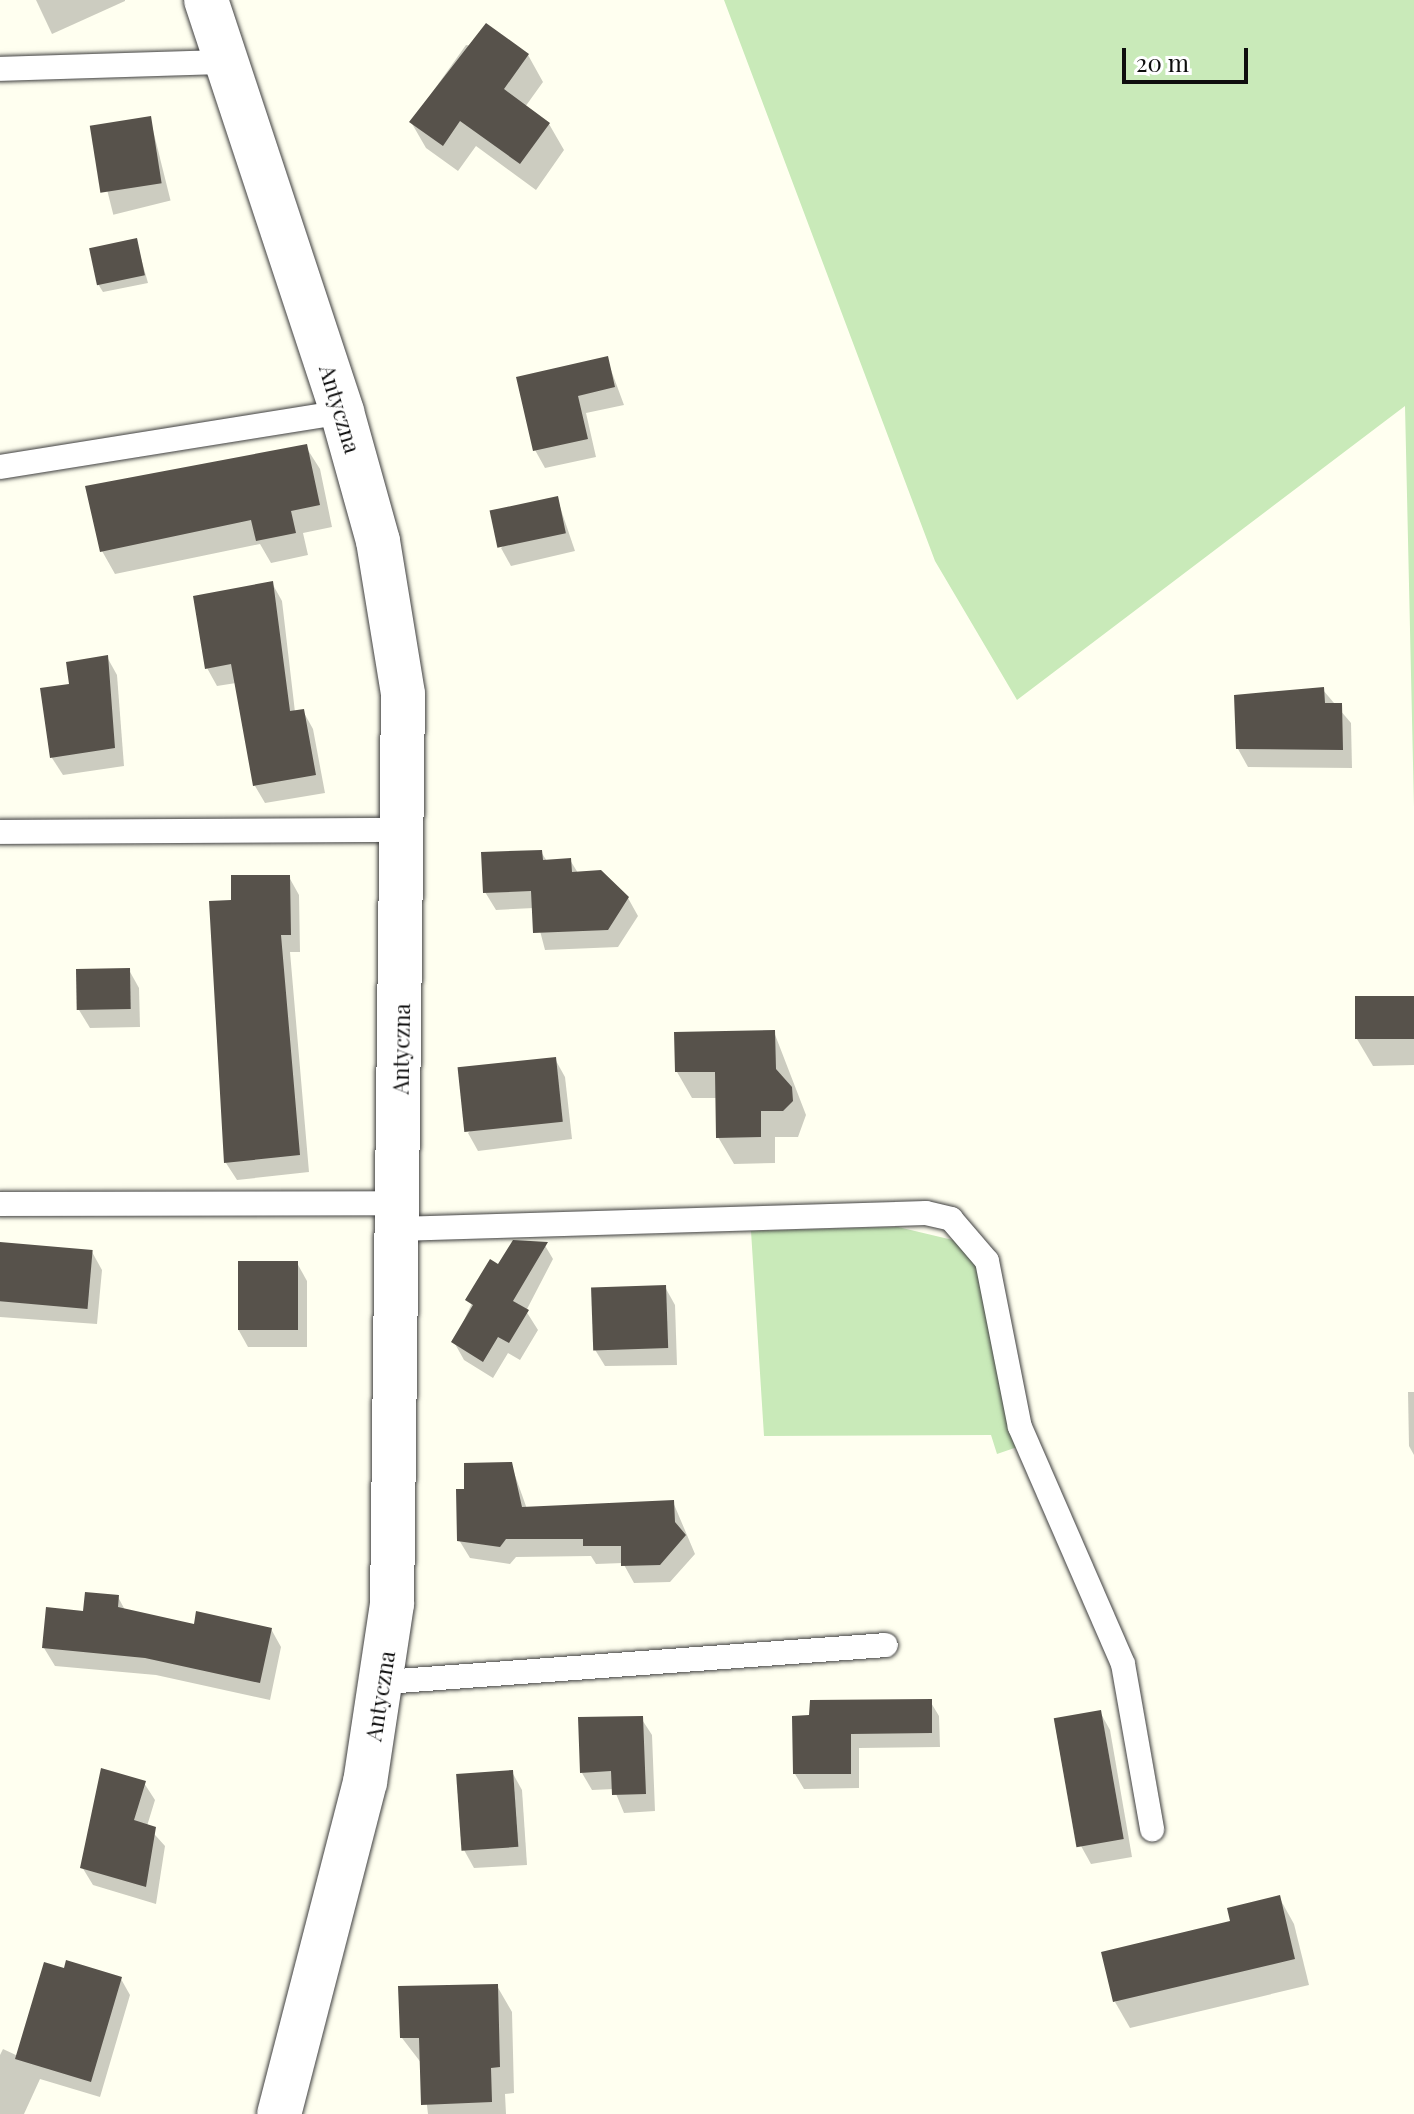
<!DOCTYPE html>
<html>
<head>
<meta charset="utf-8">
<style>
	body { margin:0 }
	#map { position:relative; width:1414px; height:2114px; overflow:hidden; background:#fffff0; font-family:"Playfair Display",serif }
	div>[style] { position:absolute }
	.green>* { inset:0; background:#c9eab9 }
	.shadow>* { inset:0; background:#0003; transform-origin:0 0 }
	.building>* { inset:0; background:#57524b; transform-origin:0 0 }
	.roads { filter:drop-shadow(0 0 2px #414141) drop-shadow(0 0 2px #414141) }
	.service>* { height:24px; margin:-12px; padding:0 12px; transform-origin:12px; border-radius:12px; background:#fff }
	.minor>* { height:44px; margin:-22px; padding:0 22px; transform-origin:22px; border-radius:22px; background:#fff }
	span { translate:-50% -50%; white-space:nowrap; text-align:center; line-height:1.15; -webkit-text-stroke:8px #fff; paint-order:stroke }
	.street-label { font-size:22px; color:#0e0e0e }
	.scale { position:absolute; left:1122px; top:48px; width:126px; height:36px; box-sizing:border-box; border:4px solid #0e0e0e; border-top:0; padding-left:10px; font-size:24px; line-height:28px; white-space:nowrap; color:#0e0e0e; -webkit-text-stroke:6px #fff; paint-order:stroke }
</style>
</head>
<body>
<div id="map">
	<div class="green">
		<i style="clip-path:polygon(724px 0,1414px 0,1414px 808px,1405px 406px,1017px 700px,935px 561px)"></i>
		<i style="clip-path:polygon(898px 1227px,957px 1241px,975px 1261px,1020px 1446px,997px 1454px,991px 1435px,764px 1436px,751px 1231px)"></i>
	</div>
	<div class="shadow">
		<i style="clip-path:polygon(36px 0,125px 0,125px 1px,52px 34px)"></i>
		<i style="clip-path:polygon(466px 45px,528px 55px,543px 82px,525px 107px,549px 124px,564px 150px,536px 190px,476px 146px,458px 171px,426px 148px,411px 122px)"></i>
		<i style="left:150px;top:118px;width:85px;height:59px;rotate:76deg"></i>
		<i style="clip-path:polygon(136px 240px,148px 283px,103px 292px,98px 284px)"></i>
		<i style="clip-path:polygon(607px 359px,624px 405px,586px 413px,596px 457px,545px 468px,535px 450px)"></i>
		<i style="clip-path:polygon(306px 447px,320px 469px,332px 527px,303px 533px,308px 555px,271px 563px,260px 544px,115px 574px,102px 551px)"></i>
		<i style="clip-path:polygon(557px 498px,575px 551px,511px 566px,501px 548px)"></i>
		<i style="clip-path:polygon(272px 583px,282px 601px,295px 712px,303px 711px,313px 729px,325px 793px,265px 803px,255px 786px,236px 683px,217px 686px,207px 668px)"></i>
		<i style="clip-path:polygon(107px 657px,117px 675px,124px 766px,63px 775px,52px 758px,72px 685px)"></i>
		<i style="clip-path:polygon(1323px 690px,1351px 723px,1352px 768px,1248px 767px,1238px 749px)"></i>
		<i style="clip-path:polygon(541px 852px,547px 861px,570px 860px,578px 873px,628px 898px,638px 916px,618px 947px,545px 950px,534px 908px,496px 910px,485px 892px)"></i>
		<i style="clip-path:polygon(289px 877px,299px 895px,300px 952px,290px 952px,309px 1172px,237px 1180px,226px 1163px,233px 902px)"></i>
		<i style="clip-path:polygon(129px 970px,139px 988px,140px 1027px,90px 1028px,79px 1010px)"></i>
		<i style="clip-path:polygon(1414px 998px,1414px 1065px,1373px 1066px,1357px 1039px)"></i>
		<i style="clip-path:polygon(774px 1032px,806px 1115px,798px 1137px,775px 1137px,775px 1163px,734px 1164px,718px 1137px,717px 1098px,692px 1098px,677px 1072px)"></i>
		<i style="clip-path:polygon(555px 1059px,565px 1077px,572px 1139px,478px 1151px,468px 1133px)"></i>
		<i style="clip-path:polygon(514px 1242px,543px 1242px,553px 1259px,526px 1311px,538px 1330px,520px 1360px,508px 1353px,493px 1378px,464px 1360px,454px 1342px,491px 1262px,499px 1267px)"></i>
		<i style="clip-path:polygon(0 1244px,92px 1252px,102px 1270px,97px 1324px,0 1317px)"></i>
		<i style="clip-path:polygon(297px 1263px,307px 1281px,307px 1347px,248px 1347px,238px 1329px)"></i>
		<i style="clip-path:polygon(665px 1287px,675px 1305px,677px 1365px,605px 1366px,594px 1348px)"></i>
		<i style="clip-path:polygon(1408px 1392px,1414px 1392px,1414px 1455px,1409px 1446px)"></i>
		<i style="clip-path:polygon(511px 1464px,527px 1509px,673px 1502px,695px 1554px,670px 1582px,634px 1583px,623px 1563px,596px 1564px,591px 1556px,516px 1557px,510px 1564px,470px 1558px,459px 1540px,466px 1491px)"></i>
		<i style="clip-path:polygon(118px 1597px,125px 1610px,195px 1626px,271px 1629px,281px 1647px,270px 1700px,156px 1675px,55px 1666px,44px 1648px,85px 1613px)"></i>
		<i style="clip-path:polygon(930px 1701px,939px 1716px,940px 1747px,859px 1748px,859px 1788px,804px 1789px,795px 1774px,794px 1718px)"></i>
		<i style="clip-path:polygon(1100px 1712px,1110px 1730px,1132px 1857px,1091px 1864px,1081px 1846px)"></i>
		<i style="clip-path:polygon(641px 1718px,652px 1735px,655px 1811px,624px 1813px,614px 1789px,592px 1790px,582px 1773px)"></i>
		<i style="clip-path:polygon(512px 1772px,522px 1790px,527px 1865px,474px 1868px,464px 1850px)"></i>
		<i style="clip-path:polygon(144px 1783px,155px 1800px,147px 1826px,165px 1846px,156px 1904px,93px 1885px,82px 1867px)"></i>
		<i style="clip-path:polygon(1279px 1897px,1294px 1924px,1309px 1985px,1130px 2028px,1115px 2002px)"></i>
		<i style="clip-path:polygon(65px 1970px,121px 1979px,130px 1995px,100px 2097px,40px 2079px,24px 2114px,0 2114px,0 2055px,3px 2049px,18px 2056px)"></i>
		<i style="clip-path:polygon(497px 1986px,512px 2012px,514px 2093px,505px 2094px,506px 2114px,428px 2114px,422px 2064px,402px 2038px)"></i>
	</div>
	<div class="building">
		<i style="clip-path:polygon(486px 23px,529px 54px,504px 89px,550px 123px,520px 164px,460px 121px,443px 146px,409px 122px)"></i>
		<i style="left:151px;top:116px;width:68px;height:62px;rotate:81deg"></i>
		<i style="left:137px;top:238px;width:38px;height:49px;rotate:78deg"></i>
		<i style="clip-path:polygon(608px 356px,615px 387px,578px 396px,588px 439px,533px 451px,516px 377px)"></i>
		<i style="clip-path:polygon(307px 444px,320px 505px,291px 511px,296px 533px,256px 541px,251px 520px,100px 552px,85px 486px)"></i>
		<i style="left:558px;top:496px;width:38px;height:70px;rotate:78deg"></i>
		<i style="clip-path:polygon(273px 581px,290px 711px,304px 709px,316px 775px,253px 786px,231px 664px,205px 669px,193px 596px)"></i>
		<i style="clip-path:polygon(108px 655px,115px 748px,50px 758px,40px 688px,69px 684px,66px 662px)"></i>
		<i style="clip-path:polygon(1324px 687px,1325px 703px,1342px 703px,1343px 750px,1236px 749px,1234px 695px)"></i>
		<i style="clip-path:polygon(542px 850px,543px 860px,571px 858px,572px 872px,601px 870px,629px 897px,608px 930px,533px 933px,531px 891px,483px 893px,481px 852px)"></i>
		<i style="clip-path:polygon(231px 875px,290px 875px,291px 935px,281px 935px,300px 1155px,224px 1163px,209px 901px,231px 900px)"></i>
		<i style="left:130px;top:968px;width:41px;height:54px;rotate:89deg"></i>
		<i style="left:1414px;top:996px;width:43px;height:59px;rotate:90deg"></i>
		<i style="clip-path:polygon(775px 1030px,776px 1069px,792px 1087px,793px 1101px,783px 1111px,761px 1111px,761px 1137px,716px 1138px,715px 1072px,675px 1072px,674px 1032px)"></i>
		<i style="left:556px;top:1057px;width:65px;height:99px;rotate:84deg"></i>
		<i style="clip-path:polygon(513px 1240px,548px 1242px,513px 1301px,529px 1310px,509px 1343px,498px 1337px,483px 1362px,451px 1342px,473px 1305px,465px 1300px,490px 1259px,498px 1264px)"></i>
		<i style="left:0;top:1242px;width:93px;height:59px;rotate:5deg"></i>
		<i style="left:238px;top:1261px;width:60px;height:69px"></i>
		<i style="left:666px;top:1285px;width:63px;height:75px;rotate:88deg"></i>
		<i style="clip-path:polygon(512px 1462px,522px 1507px,674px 1500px,675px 1522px,686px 1535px,660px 1565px,621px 1566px,621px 1546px,583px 1546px,583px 1539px,506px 1539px,500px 1547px,457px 1541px,456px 1489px,464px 1489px,464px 1463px)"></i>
		<i style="clip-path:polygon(85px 1592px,119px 1595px,118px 1607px,194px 1624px,196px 1611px,272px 1628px,260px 1683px,145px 1658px,42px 1648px,46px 1607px,83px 1611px)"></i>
		<i style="clip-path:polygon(932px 1699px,932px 1733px,851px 1734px,851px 1774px,793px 1774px,792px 1716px,809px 1715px,810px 1700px)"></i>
		<i style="left:1101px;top:1710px;width:131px;height:48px;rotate:80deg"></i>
		<i style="clip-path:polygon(643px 1716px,646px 1794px,612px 1795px,611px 1771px,580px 1773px,578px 1717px)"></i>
		<i style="clip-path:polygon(101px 1768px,146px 1781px,134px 1820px,156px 1827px,146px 1887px,80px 1868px)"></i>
		<i style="left:513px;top:1770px;width:77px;height:57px;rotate:86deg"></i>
		<i style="clip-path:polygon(1280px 1895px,1295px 1959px,1113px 2002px,1101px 1952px,1230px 1921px,1227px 1908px)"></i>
		<i style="clip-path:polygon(66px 1960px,122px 1977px,91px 2082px,15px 2059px,44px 1962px,64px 1968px)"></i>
		<i style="clip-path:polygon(498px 1984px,500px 2067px,491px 2068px,492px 2102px,421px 2105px,419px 2038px,400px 2038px,398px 1986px)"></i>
	</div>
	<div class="roads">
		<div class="service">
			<i style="left:0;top:69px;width:226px;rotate:-1.8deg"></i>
			<i style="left:0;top:467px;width:346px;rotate:-9.1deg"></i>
			<i style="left:0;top:832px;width:406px;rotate:-0.3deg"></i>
			<i style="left:0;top:1204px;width:397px;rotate:-0.1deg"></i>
			<i style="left:397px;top:1229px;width:529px;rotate:-1.73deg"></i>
			<i style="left:926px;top:1213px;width:26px;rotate:13deg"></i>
			<i style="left:951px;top:1219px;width:55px;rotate:49.4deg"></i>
			<i style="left:987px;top:1261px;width:169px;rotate:78.8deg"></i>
			<i style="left:1020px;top:1427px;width:258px;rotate:66.5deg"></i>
			<i style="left:1123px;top:1664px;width:168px;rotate:80deg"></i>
			<i style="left:385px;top:1682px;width:502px;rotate:-4.22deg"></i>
		</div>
		<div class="minor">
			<i style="left:206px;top:0;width:434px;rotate:71.7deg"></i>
			<i style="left:342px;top:412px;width:134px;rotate:74.4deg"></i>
			<i style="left:378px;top:541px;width:155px;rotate:80.7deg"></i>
			<i style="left:403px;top:694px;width:910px;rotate:90.69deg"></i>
			<i style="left:392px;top:1604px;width:180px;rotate:98.6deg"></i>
			<i style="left:365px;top:1782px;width:343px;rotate:104.5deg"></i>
		</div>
	</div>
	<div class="street-label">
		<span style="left:340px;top:409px;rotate:73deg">Antyczna</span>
		<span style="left:401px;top:1049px;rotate:-89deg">Antyczna</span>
		<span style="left:380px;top:1696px;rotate:-81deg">Antyczna</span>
	</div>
	<div class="scale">20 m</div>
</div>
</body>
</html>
